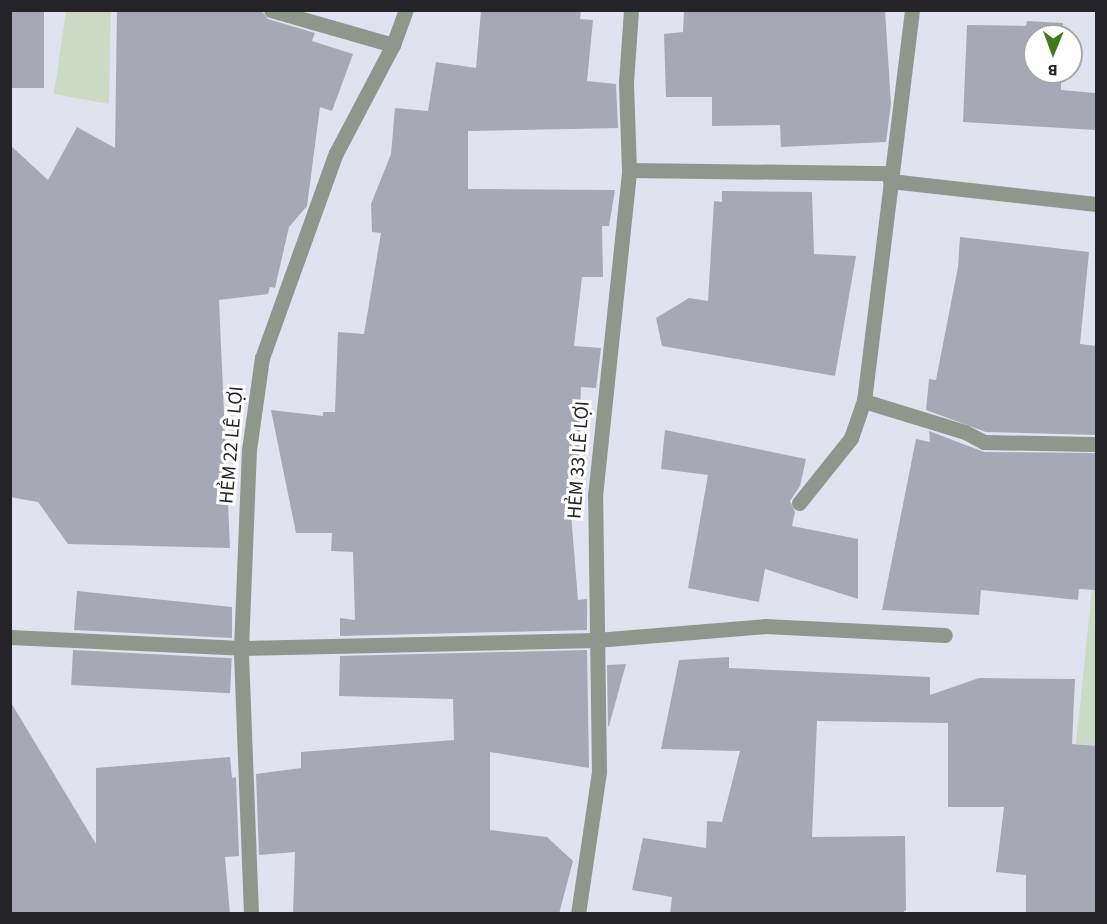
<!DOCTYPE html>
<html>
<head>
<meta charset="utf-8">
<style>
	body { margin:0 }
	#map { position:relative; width:1107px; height:924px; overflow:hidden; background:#e1e2f0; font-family:"Source Sans 3",sans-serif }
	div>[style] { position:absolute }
	.green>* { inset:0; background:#cadac4 }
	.building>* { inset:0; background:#a7a8b5; transform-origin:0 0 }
	.minor>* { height:15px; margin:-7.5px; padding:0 7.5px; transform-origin:7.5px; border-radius:7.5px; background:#8f978c }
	span { translate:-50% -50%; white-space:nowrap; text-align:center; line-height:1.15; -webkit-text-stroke:6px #fff; paint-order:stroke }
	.street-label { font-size:20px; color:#232328 }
	.frame { position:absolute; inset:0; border:12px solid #232328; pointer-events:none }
	.north { position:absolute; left:1023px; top:24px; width:60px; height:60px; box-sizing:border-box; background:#fff; border:2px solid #a7a7a9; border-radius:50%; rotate:181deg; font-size:16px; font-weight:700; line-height:24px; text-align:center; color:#232328 }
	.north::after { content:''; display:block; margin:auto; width:21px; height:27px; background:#3e7c1a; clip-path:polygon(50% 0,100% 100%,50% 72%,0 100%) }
</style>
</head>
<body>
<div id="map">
	<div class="green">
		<i style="clip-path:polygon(66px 11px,111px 11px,109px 104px,54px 94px)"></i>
		<i style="clip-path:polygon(1096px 551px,1096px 746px,1076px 744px)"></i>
	</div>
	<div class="building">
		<i style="left:10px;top:10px;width:34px;height:78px"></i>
		<i style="clip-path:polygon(117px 10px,261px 10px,268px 19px,315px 33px,312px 41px,353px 54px,332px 111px,320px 107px,307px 206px,289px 227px,275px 288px,270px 287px,268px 294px,219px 300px,230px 548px,68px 544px,38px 502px,10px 497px,10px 145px,48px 180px,77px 127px,115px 148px)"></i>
		<i style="clip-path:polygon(481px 10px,581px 10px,580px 19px,593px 20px,587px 81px,616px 84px,618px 128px,468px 131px,468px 189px,615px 190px,609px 226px,602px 226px,603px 277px,582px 277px,574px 346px,601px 348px,596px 388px,581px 387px,578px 477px,568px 476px,578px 600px,587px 599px,587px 630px,340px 636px,340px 618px,355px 620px,353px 552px,331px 551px,332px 533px,296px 533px,271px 410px,323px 416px,323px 412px,335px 412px,338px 332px,364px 334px,381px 233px,372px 232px,371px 204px,391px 154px,395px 108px,428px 111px,436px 62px,476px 68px)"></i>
		<i style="clip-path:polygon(885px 10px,891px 104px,886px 142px,781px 147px,780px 125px,712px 126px,712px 97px,666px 97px,664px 34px,683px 32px,684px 11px)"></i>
		<i style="clip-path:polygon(1027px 21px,1063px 23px,1063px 36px,1035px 36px,1035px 72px,1061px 72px,1061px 90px,1096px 93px,1096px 130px,963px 122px,967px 25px,1026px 26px)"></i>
		<i style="clip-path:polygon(722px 191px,812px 192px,814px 254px,856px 256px,835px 376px,662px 346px,656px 318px,689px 298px,708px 301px,714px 201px,722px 202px)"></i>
		<i style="clip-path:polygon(960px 237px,1089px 252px,1080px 344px,1096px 346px,1096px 435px,986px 432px,926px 410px,929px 379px,936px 380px,958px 267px)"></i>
		<i style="clip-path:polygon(665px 430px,806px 459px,800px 486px,790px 501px,795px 512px,792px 526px,858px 539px,858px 599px,765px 569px,759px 602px,688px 588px,708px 475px,661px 469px)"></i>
		<i style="clip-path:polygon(929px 431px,984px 452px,1096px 453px,1096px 590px,1079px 589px,1078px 600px,981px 590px,979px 615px,882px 610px,916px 439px,930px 442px)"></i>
		<i style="clip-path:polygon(77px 591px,232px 607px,232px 638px,74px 630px)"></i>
		<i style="left:73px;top:650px;width:159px;height:35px;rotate:3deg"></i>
		<i style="clip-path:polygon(587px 650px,589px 768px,490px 752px,490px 830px,547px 837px,573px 861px,559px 914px,293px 914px,295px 852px,259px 855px,256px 774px,301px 768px,301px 752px,454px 740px,453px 699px,339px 696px,340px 656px)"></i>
		<i style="clip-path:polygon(729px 657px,729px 668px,930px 677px,930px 695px,979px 678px,1075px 679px,1072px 744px,1096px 746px,1096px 914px,1026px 914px,1026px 875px,996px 872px,1004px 807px,948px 807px,948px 723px,817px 721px,812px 837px,905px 836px,906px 910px,901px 914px,670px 914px,672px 897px,632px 890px,643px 838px,706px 848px,707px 821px,722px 822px,740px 751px,661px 749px,679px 660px)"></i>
		<i style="clip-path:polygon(626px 664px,609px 726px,608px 726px,607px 665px)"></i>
		<i style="clip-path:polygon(10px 701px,96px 844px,96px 768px,230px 757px,232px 778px,236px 777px,239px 856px,225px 857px,230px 914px,10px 914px)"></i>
	</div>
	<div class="minor">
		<i style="left:271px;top:10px;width:127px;rotate:16deg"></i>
		<i style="left:629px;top:170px;width:263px;rotate:0.7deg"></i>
		<i style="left:890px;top:181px;width:207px;rotate:6.4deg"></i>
		<i style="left:864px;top:401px;width:106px;rotate:17.1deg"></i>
		<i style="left:965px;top:432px;width:21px;rotate:28deg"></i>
		<i style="left:984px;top:442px;width:109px;rotate:1.1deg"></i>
		<i style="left:799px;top:503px;width:83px;rotate:-51.3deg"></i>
		<i style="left:851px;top:438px;width:39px;rotate:-71deg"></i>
		<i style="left:864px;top:401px;width:394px;rotate:-83deg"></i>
		<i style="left:10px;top:637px;width:231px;rotate:2.7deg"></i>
		<i style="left:241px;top:648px;width:355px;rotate:-1.3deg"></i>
		<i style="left:596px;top:640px;width:170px;rotate:-4.7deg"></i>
		<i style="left:765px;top:626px;width:180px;rotate:2.9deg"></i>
		<i style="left:251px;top:914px;width:266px;rotate:-92.2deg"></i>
		<i style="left:241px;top:648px;width:198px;rotate:-87.7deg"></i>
		<i style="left:249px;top:450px;width:93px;rotate:-82deg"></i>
		<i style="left:262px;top:358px;width:218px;rotate:-70.2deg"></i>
		<i style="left:336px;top:153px;width:122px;rotate:-62.2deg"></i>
		<i style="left:393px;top:45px;width:37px;rotate:-70deg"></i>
		<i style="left:578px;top:914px;width:144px;rotate:-81.6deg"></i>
		<i style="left:599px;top:772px;width:276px;rotate:-90.8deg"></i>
		<i style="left:595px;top:496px;width:328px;rotate:-84deg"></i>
		<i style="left:629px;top:170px;width:88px;rotate:-92deg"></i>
		<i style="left:626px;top:82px;width:72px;rotate:-86deg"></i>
	</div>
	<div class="street-label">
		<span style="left:232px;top:445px;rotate:-85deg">HẺM 22 LÊ LỢI</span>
		<span style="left:579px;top:460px;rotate:-86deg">HẺM 33 LÊ LỢI</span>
	</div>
	<div class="frame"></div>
	<div class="north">B</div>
</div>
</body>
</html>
